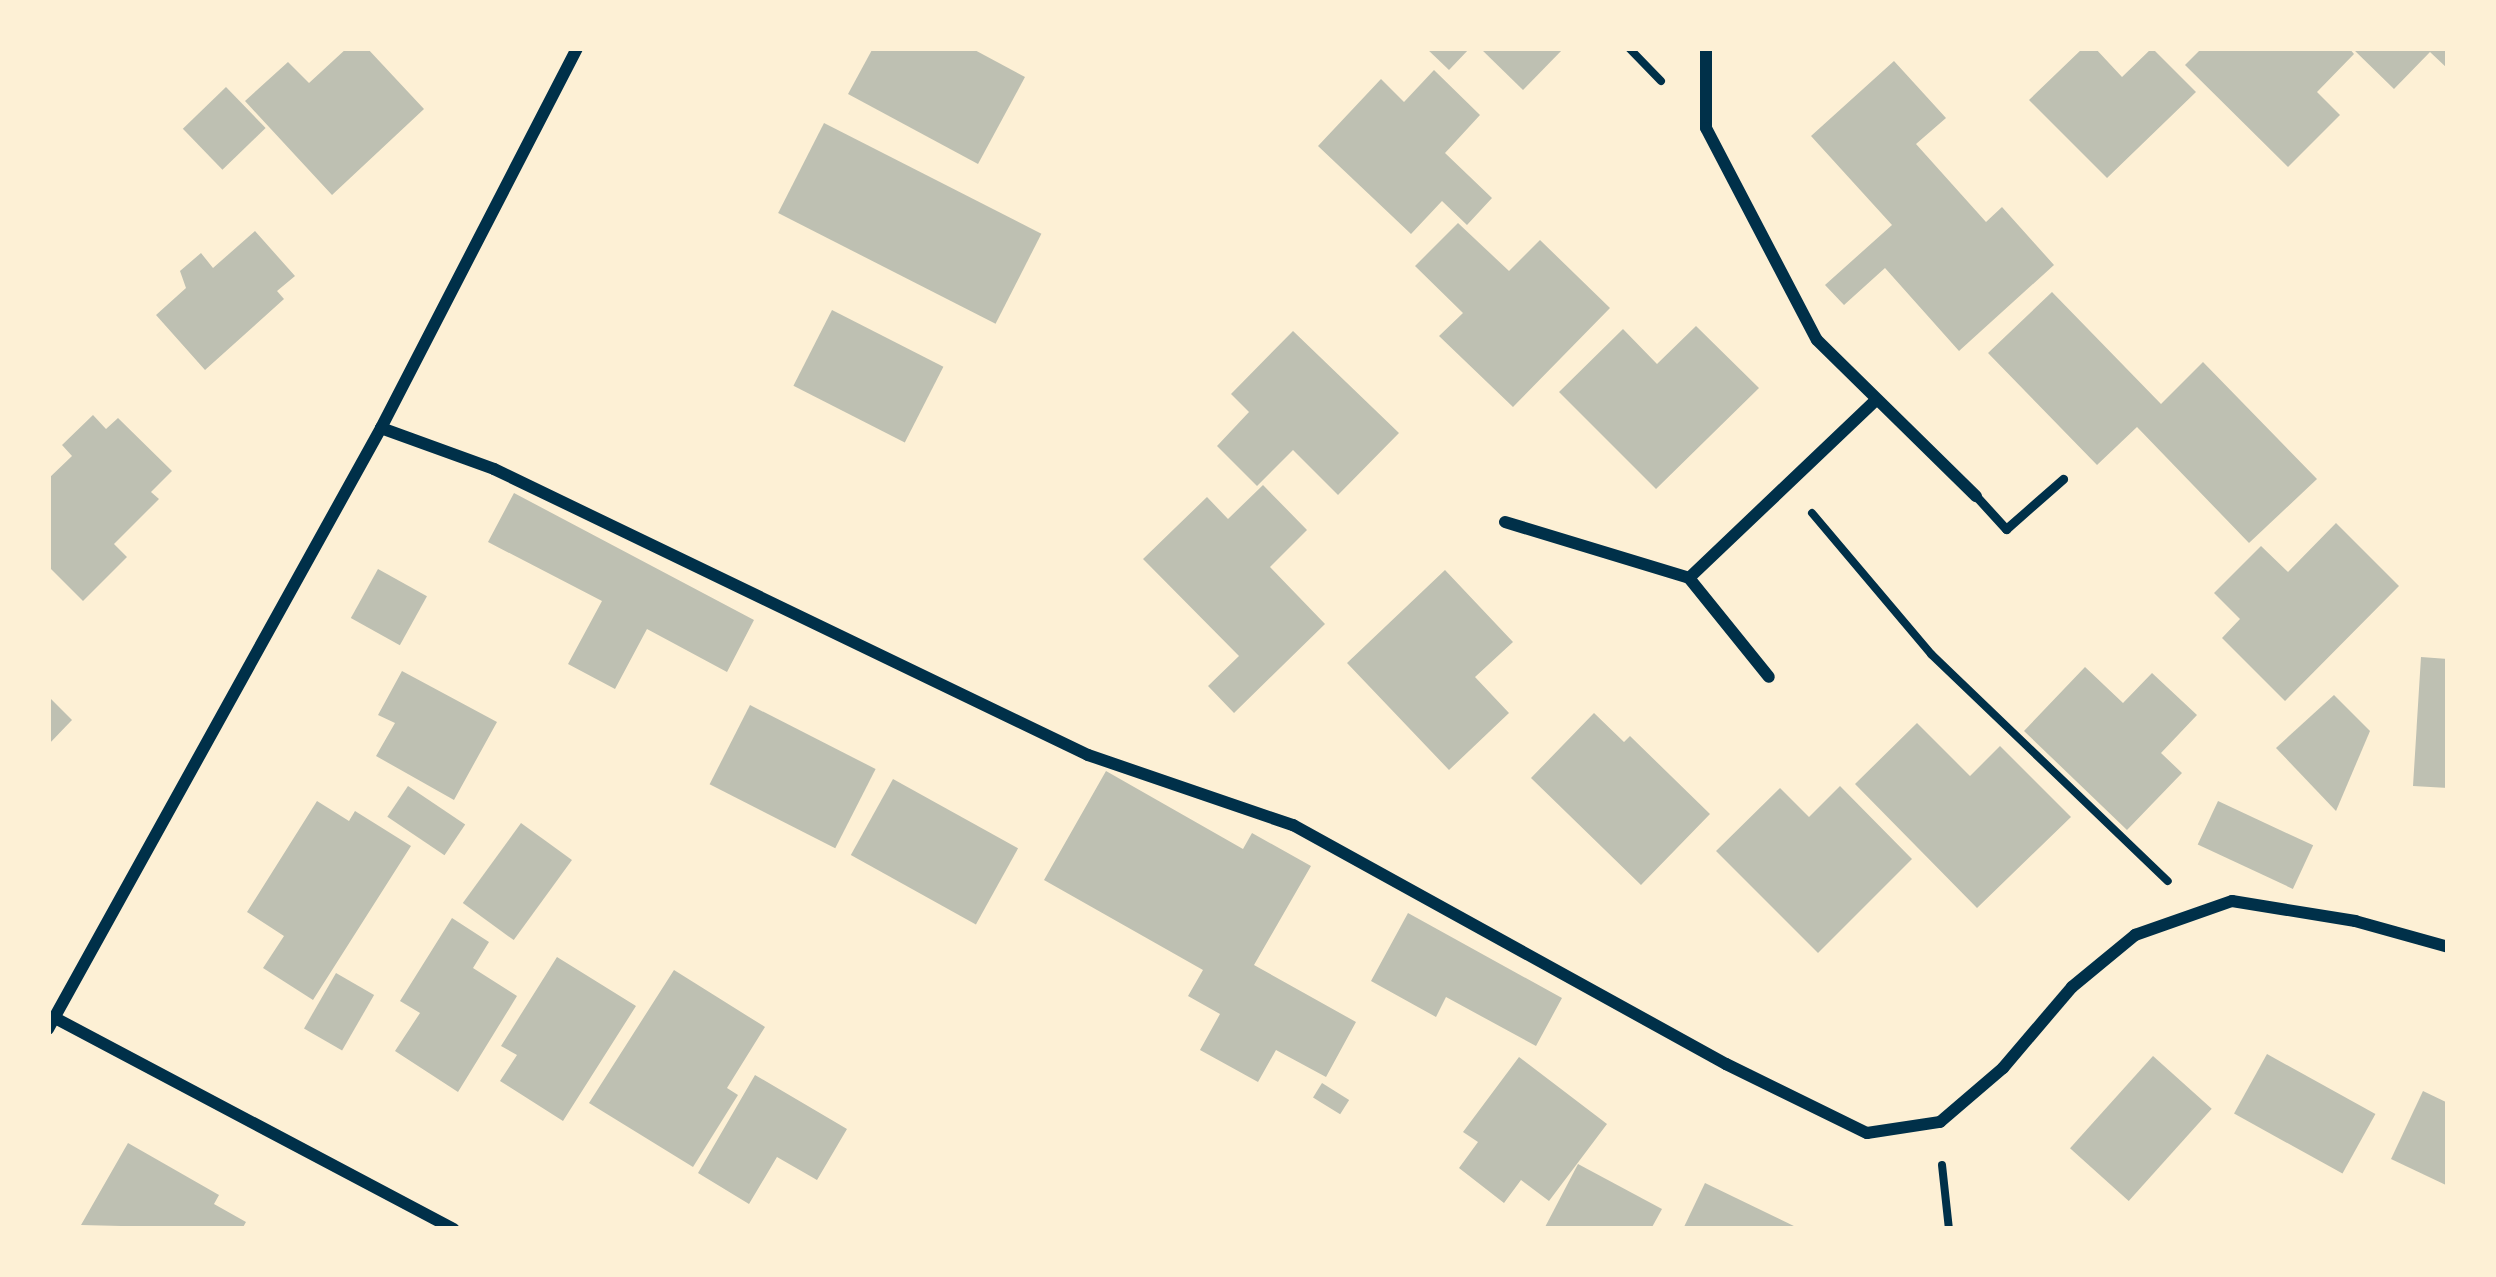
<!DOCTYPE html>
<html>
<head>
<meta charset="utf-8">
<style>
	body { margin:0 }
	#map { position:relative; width:2496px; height:1277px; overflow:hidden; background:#fdf0d5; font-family:"Alegreya Sans",sans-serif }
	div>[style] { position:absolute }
	.building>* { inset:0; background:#bec0b2; transform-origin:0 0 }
	.path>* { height:8px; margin:-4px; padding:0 4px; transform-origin:4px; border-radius:4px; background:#003049 }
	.service>* { height:9px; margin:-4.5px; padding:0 4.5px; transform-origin:4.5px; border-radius:4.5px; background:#003049 }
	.minor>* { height:12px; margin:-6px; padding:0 6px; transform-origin:6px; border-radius:6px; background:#003049 }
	span { translate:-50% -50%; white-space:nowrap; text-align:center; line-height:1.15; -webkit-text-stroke:9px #fdf0d5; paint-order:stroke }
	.frame { position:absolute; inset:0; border:51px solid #fdf0d5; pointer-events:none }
</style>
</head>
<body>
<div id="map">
	<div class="building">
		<i style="clip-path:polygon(347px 48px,367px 48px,424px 109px,332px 195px,245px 101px,288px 62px,309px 83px)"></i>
		<i style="clip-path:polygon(873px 48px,971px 48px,1025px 77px,978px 164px,848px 94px)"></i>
		<i style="clip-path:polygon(1426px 48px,1470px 48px,1449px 70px)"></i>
		<i style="clip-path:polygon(1480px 48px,1564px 48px,1523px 90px)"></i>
		<i style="clip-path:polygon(2083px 48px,2095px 48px,2122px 77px,2152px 48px,2196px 92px,2107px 178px,2029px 100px)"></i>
		<i style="clip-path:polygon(2202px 48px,2349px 48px,2354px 54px,2317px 92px,2340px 115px,2288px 167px,2185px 65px)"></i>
		<i style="clip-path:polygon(2352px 48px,2448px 48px,2448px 69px,2430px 52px,2394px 89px)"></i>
		<i style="clip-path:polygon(1894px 61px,1946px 118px,1916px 144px,1986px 222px,2002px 207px,2054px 265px,1959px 351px,1885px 268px,1844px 305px,1825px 285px,1892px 225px,1811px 136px)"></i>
		<i style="clip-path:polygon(1434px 70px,1480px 115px,1445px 153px,1492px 198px,1467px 225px,1442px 201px,1411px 234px,1318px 146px,1381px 79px,1404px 102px)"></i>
		<i style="left:226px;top:87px;width:57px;height:60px;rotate:46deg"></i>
		<i style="left:824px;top:123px;width:244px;height:101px;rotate:27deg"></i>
		<i style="clip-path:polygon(1458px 223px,1509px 271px,1540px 240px,1610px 308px,1513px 407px,1439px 336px,1463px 313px,1415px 266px)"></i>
		<i style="clip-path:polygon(255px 231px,295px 276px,277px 291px,284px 299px,205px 370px,156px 315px,186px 288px,180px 271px,201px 253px,213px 268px)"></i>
		<i style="clip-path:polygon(2052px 292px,2161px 404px,2203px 362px,2317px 479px,2249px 543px,2137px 427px,2097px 465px,1988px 353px)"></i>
		<i style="left:832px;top:310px;width:125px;height:85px;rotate:27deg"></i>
		<i style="clip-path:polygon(1696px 326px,1759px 388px,1656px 489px,1559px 392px,1623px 329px,1657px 364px)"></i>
		<i style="clip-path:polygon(1293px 331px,1399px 433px,1338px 495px,1293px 450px,1257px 486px,1217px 446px,1249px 412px,1231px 394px)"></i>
		<i style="clip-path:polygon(93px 415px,106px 429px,118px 418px,172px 471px,151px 492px,159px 499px,114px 544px,127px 557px,83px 601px,48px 566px,48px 479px,72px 456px,62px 445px)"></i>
		<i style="clip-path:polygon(1263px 485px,1307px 530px,1270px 567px,1325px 624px,1234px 713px,1208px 686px,1239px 656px,1143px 559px,1207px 497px,1228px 519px)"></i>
		<i style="clip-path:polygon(514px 493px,754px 620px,727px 672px,647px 629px,615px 689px,568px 664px,602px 601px,488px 542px)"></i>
		<i style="clip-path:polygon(2336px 523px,2399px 586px,2285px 701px,2222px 638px,2240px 619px,2214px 593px,2261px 546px,2288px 572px)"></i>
		<i style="left:378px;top:569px;width:56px;height:56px;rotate:29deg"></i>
		<i style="clip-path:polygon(1445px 570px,1513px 642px,1475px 677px,1509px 713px,1449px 770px,1347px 663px)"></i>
		<i style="clip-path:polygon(2421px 657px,2448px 659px,2448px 788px,2413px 786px)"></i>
		<i style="clip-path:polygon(2085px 667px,2123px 703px,2152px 673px,2197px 715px,2161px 753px,2182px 773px,2127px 830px,2024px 731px)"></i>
		<i style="clip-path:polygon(402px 671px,497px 722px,454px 800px,376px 756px,395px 723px,378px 715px)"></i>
		<i style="clip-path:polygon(2334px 695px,2370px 731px,2336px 811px,2276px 748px)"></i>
		<i style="clip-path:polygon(48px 696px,72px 720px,48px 745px)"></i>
		<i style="left:750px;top:705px;width:141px;height:89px;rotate:27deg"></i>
		<i style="clip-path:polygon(1594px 713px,1624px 742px,1630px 736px,1710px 814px,1641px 885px,1531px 778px)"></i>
		<i style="clip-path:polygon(1917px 723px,1970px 776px,2000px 746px,2071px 817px,1977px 908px,1855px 784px)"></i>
		<i style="clip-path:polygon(1106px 771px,1243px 849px,1252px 833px,1311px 866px,1254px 965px,1356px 1022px,1326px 1077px,1276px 1050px,1258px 1082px,1200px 1050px,1220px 1014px,1188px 996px,1203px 970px,1044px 880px)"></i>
		<i style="left:893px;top:779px;width:143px;height:87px;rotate:29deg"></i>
		<i style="left:408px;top:786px;width:69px;height:37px;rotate:34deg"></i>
		<i style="clip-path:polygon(1840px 786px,1912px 859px,1818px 953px,1716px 851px,1780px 788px,1809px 817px)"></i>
		<i style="clip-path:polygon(317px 801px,349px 821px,355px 811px,411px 846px,313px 1000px,263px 968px,284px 936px,247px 912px)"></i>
		<i style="left:2218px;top:801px;width:105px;height:48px;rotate:25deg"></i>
		<i style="left:521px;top:823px;width:63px;height:99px;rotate:36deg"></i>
		<i style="clip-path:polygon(1408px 913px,1562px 998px,1536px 1046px,1446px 997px,1436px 1017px,1371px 981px)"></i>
		<i style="clip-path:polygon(452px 918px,489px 942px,473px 968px,517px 996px,458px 1092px,395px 1051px,420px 1013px,400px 1001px)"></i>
		<i style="clip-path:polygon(557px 957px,636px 1006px,563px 1121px,500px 1081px,517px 1055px,501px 1046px)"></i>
		<i style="clip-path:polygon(674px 970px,765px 1027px,727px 1088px,738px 1095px,693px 1167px,589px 1103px)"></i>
		<i style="left:336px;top:973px;width:44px;height:64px;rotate:30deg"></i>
		<i style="left:2267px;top:1054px;width:124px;height:68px;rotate:29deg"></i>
		<i style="left:2153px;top:1056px;width:79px;height:124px;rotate:42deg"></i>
		<i style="clip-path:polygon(1519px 1057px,1607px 1124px,1549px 1201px,1521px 1180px,1504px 1203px,1459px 1168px,1478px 1142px,1463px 1132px)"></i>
		<i style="clip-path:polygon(755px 1075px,847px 1129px,817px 1180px,777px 1157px,749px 1204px,698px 1173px)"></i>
		<i style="left:1322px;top:1083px;width:32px;height:17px;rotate:32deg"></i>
		<i style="clip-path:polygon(2423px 1091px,2448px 1103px,2448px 1186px,2391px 1159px)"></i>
		<i style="clip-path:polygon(128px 1143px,219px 1195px,214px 1204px,246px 1222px,242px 1229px,81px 1225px)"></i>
		<i style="clip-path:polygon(1578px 1164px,1662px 1209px,1651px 1229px,1544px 1229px)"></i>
		<i style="clip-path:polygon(1705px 1183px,1800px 1229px,1683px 1229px)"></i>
	</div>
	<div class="path">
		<i style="left:1629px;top:48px;width:46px;rotate:45.9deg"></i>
		<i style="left:1812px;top:513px;width:185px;rotate:49.8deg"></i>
		<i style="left:1931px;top:654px;width:328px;rotate:43.8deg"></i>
		<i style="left:1942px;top:1165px;width:64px;rotate:83.8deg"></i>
	</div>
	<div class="service">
		<i style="left:1976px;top:496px;width:45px;rotate:47.7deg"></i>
		<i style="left:2006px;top:529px;width:76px;rotate:-41.3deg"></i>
	</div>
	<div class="minor">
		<i style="left:1706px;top:48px;width:80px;rotate:90deg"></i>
		<i style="left:1706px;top:128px;width:239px;rotate:62.4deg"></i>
		<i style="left:1817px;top:340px;width:223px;rotate:44.5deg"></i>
		<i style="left:381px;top:428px;width:120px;rotate:19.9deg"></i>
		<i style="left:494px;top:469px;width:659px;rotate:25.71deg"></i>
		<i style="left:1088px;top:755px;width:217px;rotate:18.9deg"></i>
		<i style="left:1293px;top:825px;width:495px;rotate:28.9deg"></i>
		<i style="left:1726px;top:1064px;width:157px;rotate:26.1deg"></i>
		<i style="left:1867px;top:1133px;width:74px;rotate:-8.6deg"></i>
		<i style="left:1940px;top:1122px;width:83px;rotate:-40.6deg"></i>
		<i style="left:2003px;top:1068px;width:106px;rotate:-49.6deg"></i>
		<i style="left:2072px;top:987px;width:82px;rotate:-39.5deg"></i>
		<i style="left:2135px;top:935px;width:103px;rotate:-19.3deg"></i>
		<i style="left:2232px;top:901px;width:125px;rotate:9.2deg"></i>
		<i style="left:2355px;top:921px;width:97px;rotate:15.6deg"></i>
		<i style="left:1505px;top:522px;width:192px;rotate:16.9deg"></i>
		<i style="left:1689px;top:578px;width:127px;rotate:51.1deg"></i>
		<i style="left:1689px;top:578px;width:258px;rotate:-43.6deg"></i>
		<i style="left:55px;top:1018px;width:451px;rotate:27.9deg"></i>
		<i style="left:48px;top:1029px;width:687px;rotate:-61.01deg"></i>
		<i style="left:381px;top:428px;width:428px;rotate:-62.7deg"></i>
	</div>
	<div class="frame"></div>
</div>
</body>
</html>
